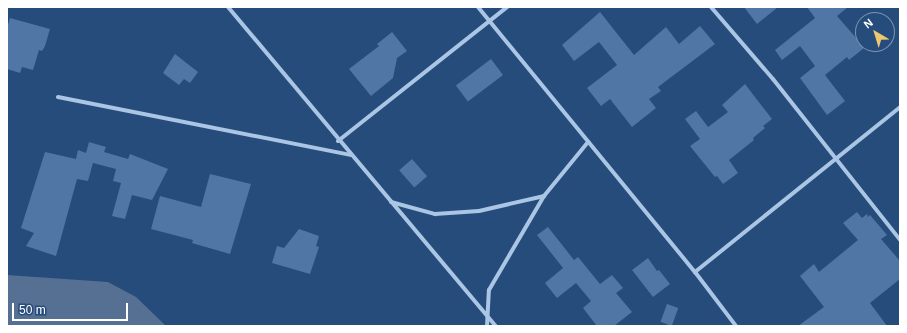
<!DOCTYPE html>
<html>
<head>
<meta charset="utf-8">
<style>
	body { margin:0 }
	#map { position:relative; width:907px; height:333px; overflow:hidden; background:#264c7c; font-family:Arial,sans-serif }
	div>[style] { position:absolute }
	.water>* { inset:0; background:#557093 }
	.building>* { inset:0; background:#4f76a5; transform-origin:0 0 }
	.minor>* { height:4px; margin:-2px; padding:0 2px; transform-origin:2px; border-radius:2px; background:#abc5e4 }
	span { translate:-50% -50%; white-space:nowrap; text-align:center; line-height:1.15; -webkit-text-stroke:3px #264c7c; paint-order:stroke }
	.frame { position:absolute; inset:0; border:8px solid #fff; pointer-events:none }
	.north { position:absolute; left:855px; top:12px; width:40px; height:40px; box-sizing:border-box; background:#264c7c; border:1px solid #7d94b0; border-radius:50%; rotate:322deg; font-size:11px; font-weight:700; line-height:16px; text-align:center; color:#fff }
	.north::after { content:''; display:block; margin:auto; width:14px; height:18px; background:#edc871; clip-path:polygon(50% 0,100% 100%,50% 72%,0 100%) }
	.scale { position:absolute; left:12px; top:303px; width:116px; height:18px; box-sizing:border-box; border:2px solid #fff; border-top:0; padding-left:5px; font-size:12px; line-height:14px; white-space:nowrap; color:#fff; -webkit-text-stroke:3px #264c7c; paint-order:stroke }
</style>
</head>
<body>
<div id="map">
	<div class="water">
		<i style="clip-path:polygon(7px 275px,108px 282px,136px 297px,166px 326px,7px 326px)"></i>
	</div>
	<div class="building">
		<i style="clip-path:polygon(744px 7px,778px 7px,757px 24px)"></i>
		<i style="clip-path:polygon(807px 7px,848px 7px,837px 16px,857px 39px,863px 34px,863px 44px,869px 44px,849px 60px,847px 57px,825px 75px,845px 101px,827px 115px,800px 78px,815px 66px,800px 46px,782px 60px,775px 50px,815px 18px)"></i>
		<i style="clip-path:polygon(600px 12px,634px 55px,666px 27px,679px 44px,700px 26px,715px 44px,658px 87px,661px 91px,649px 99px,656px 108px,632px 127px,610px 99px,601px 106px,587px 88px,617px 65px,599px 42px,574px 61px,562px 45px)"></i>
		<i style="clip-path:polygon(10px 18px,50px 29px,45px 46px,42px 51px,39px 50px,33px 70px,22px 67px,20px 73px,7px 69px,7px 28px)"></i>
		<i style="clip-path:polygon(392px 32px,407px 51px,397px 58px,393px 78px,371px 96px,349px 69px,379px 46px,377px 44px)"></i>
		<i style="clip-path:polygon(175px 54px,198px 72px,190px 83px,184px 79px,179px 85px,163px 73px)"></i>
		<i style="left:491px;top:59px;width:20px;height:44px;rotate:53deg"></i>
		<i style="clip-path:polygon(745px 84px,772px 119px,763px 126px,765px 128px,753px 138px,754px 140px,729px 160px,738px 173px,723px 184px,717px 176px,715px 177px,690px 146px,700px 139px,685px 119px,696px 111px,708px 127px,728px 112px,722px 105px)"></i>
		<i style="clip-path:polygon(89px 142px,106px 147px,104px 152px,128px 159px,130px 154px,168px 169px,152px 200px,132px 195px,125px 219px,112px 216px,121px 183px,113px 181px,116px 169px,93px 163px,88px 181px,77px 179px,56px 256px,26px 246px,34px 233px,21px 228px,45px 152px,76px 159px,78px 150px,86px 153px)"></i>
		<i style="left:412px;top:159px;width:23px;height:17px;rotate:49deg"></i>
		<i style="clip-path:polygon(210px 174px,251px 184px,230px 254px,192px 243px,193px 240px,151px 229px,160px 196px,201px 207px)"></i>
		<i style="clip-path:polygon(857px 212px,862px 218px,867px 214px,868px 217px,870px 215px,887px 235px,881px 239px,900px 261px,900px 279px,870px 303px,887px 326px,798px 326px,824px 307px,800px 276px,814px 264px,819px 272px,858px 240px,843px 223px)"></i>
		<i style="clip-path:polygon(548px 227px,574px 260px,578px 257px,600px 284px,612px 275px,623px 288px,616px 293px,632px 312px,614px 326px,597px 326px,583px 308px,591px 301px,576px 283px,557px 298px,545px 283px,563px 268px,537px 235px)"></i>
		<i style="clip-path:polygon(299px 229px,319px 236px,316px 246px,319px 247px,310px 274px,272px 263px,277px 246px,284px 248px)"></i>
		<i style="clip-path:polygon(648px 258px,657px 271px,659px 270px,670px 284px,653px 297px,632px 270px)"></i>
		<i style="left:667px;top:304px;width:12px;height:19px;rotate:20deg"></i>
	</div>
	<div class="minor">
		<i style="left:228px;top:7px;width:417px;rotate:50deg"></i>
		<i style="left:478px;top:7px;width:343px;rotate:50.7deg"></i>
		<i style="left:695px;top:272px;width:68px;rotate:52.8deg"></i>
		<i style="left:711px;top:7px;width:95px;rotate:49.3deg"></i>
		<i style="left:773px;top:79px;width:205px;rotate:51.7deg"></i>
		<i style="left:58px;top:97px;width:298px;rotate:11.2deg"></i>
		<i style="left:338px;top:141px;width:216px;rotate:-38.4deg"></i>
		<i style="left:391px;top:202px;width:46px;rotate:15.3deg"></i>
		<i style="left:435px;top:214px;width:44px;rotate:-3.9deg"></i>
		<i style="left:479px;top:211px;width:67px;rotate:-13deg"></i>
		<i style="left:695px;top:272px;width:263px;rotate:-38.8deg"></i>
		<i style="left:487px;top:326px;width:36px;rotate:-87deg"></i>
		<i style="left:489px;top:290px;width:109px;rotate:-59.7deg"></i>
		<i style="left:544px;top:196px;width:70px;rotate:-50.8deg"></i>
	</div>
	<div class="frame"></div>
	<div class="north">N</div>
	<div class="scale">50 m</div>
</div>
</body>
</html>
